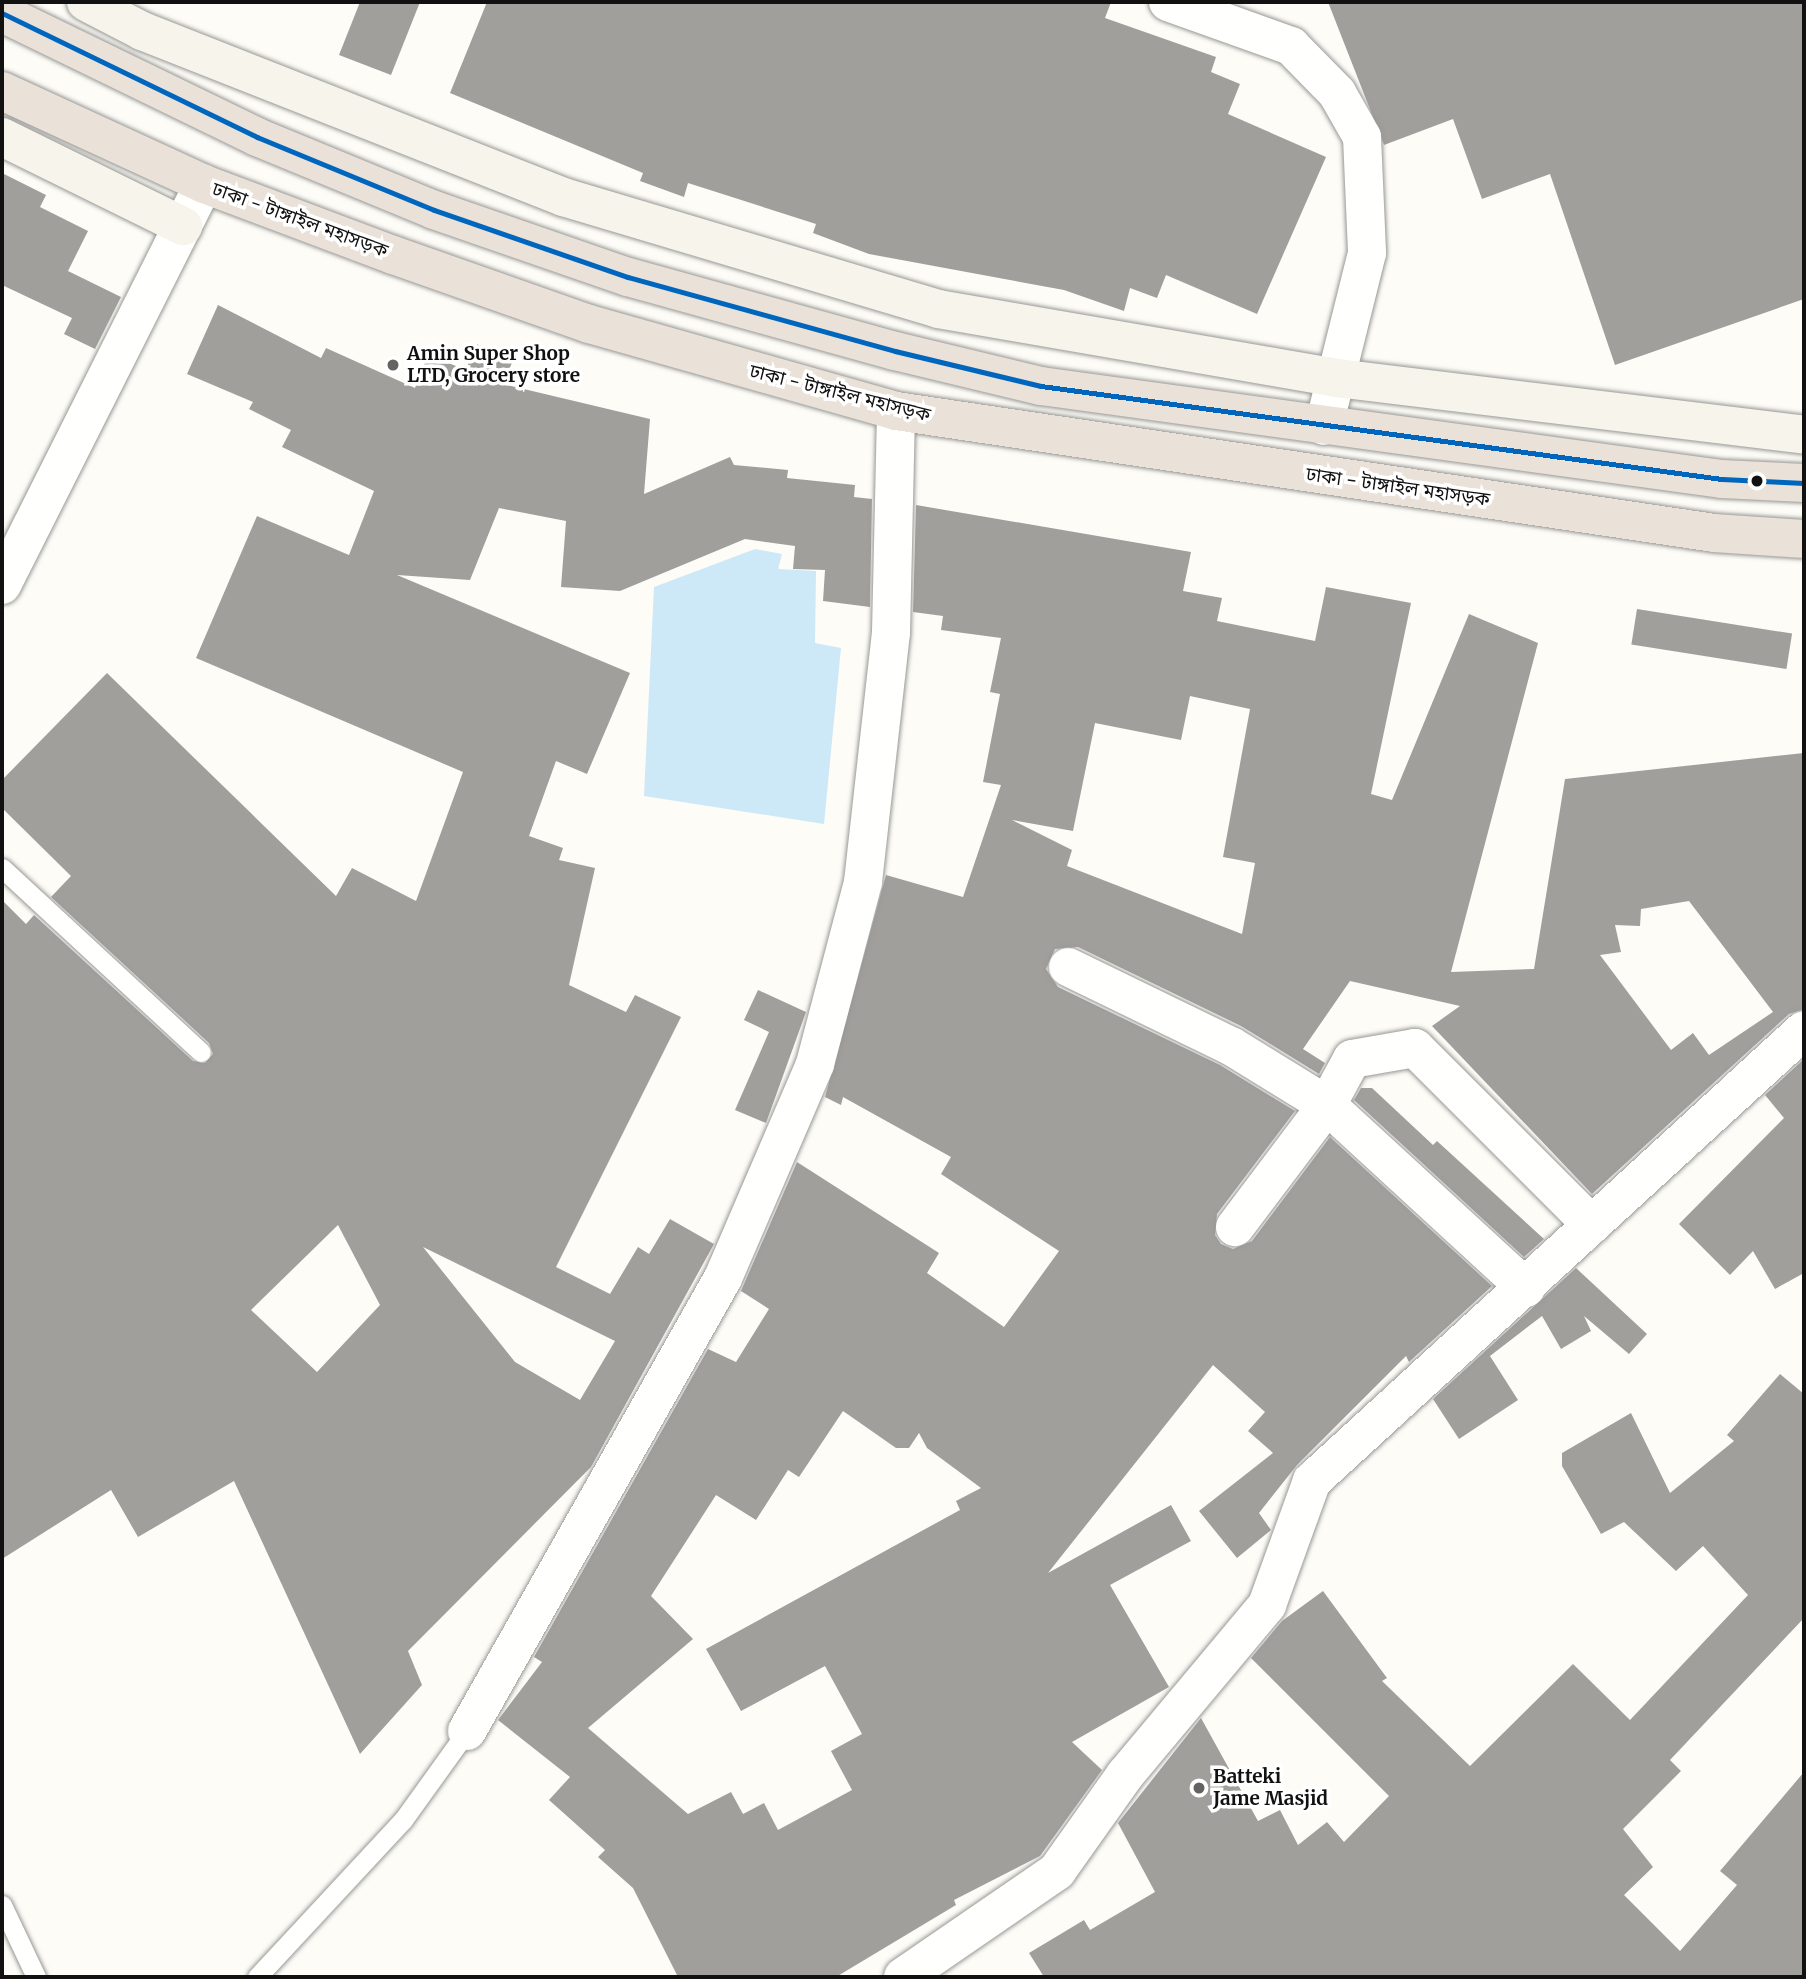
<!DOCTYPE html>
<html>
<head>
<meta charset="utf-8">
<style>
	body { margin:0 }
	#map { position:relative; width:1806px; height:1979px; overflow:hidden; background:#fdfcf7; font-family:Merriweather,"Noto Sans Bengali",serif }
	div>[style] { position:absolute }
	.water>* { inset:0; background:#cde8f7 }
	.building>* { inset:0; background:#a19f9c; transform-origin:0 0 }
	.roads { filter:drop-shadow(0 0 2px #979795) drop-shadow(0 0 2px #979795) }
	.lane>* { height:19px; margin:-9.5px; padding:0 9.5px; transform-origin:9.5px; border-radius:9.5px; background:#fffffe }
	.street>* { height:38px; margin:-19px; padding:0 19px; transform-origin:19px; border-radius:19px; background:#fffffe }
	.secondary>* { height:38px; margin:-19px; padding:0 19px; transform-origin:19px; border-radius:19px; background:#f6f4eb }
	.highway>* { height:38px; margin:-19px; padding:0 19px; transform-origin:19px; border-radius:19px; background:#eae1d8 }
	.bus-1>* { height:5px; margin:-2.5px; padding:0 2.5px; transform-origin:2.5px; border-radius:2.5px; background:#0065bd }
	.dots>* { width:19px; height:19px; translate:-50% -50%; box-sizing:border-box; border:4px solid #fff; border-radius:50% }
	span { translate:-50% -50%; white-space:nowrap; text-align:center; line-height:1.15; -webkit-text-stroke:7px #fff; paint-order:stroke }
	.street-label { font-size:19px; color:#111 }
	.poi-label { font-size:19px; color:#111; font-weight:700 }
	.left { translate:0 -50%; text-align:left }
	.frame { position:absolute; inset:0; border:4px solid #111; pointer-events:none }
</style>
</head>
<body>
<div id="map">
	<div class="water">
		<i style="clip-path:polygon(755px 549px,782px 554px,778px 569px,816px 571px,815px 643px,841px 648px,824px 824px,644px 796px,654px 587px)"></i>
	</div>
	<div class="building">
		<i style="clip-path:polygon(360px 2px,420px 2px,391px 75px,339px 55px)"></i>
		<i style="clip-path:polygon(487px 2px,1111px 2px,1105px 18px,1216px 57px,1211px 72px,1240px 84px,1228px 114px,1326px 157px,1257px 314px,1166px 275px,1157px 298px,1130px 288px,1124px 311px,1064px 290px,869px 254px,813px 233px,816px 224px,688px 183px,684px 197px,640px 181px,643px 173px,450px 93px)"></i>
		<i style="clip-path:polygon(1328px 2px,1804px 2px,1804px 299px,1615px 365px,1550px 174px,1482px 199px,1453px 119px,1384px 145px)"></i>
		<i style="clip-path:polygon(2px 173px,46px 195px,40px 207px,88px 231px,68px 271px,121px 297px,95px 349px,64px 334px,72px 318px,2px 285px)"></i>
		<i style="clip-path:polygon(evenodd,218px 305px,321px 358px,326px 348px,415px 388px,428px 355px,466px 370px,476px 344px,514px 358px,503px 384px,650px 419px,644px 494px,730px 457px,734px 465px,788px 470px,787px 478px,855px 485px,854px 497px,872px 499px,870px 607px,823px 601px,825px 570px,793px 569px,795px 546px,745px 539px,620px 591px,561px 587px,566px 521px,499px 508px,470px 580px,397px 575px,630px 673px,587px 774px,556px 761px,529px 836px,563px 848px,559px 860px,595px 868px,569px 985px,626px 1012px,635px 995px,681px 1017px,556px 1267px,610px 1294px,638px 1247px,649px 1254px,670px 1219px,714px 1244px,591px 1467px,408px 1651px,422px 1685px,360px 1754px,234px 1481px,138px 1537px,111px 1490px,2px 1559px,2px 900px,26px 924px,34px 915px,193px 1061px,205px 1063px,213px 1054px,209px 1043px,51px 897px,71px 876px,2px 808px,2px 780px,107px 673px,336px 896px,352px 868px,416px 901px,463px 772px,196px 658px,257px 516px,349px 555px,374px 491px,282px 447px,291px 430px,249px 409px,253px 402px,187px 374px,218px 305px,338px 1225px,380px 1305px,317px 1372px,251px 1310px,338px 1225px,218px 305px,423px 1247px,615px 1341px,580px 1400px,515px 1362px,423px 1247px)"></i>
		<i style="clip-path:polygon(evenodd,916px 505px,1191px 552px,1183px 591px,1222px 598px,1217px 621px,1315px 641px,1326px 587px,1411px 603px,1371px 794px,1392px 800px,1469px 614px,1538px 643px,1451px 972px,1534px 969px,1565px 779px,1804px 753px,1804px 1009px,1789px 1014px,1592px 1194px,1432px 1026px,1460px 1006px,1350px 981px,1303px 1049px,1325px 1063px,1319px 1074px,1241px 1026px,1078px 947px,1055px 949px,1046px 969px,1058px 987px,1220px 1065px,1295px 1111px,1217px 1214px,1215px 1235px,1221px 1244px,1233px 1249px,1252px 1241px,1330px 1137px,1492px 1286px,1409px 1362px,1406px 1356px,1297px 1465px,1259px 1513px,1271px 1530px,1237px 1558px,1199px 1511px,1273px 1453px,1248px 1431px,1265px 1412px,1213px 1365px,1048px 1573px,1171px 1505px,1191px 1541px,1110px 1585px,1169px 1687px,1072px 1742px,1102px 1770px,1040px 1856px,954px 1900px,956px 1905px,836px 1977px,678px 1977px,633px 1888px,598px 1857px,605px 1850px,549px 1800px,570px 1777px,498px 1720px,542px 1662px,534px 1657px,708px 1349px,736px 1362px,769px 1309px,741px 1291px,797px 1162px,939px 1253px,927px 1273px,1004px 1327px,1059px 1251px,941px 1174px,951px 1157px,843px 1097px,841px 1105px,825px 1097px,886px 875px,963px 897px,1001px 785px,983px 782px,1000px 694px,990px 692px,1001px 638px,941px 630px,943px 616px,913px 612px,916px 505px,1190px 696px,1250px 709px,1223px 857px,1255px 863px,1242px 934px,1067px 866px,1072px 850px,1012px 820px,1073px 831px,1095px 723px,1181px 740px,1190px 696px,916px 505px,1689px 901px,1773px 1012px,1709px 1055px,1693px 1033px,1671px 1050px,1600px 955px,1621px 952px,1615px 925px,1640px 926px,1641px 909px,1689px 901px,916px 505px,843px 1411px,896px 1448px,909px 1448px,919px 1433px,927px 1448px,981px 1488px,956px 1501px,960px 1510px,706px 1649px,741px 1711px,825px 1666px,862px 1734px,831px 1751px,852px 1790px,778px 1830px,764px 1803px,743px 1814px,731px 1792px,688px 1814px,588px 1728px,693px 1639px,651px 1596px,716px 1495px,756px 1520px,788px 1470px,799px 1477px,843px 1411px)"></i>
		<i style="left:1637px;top:609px;width:157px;height:36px;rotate:9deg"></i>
		<i style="clip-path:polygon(758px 990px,806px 1012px,766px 1123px,735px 1110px,769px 1032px,744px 1020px)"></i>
		<i style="clip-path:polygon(1804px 1059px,1804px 1273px,1775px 1289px,1753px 1251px,1730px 1275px,1679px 1224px,1784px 1118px,1765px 1095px)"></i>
		<i style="clip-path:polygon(1361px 1088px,1372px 1088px,1433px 1145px,1437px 1141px,1544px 1239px,1524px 1257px,1354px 1100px)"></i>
		<i style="clip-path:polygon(1576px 1268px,1647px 1334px,1629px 1354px,1584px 1316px,1591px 1331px,1561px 1349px,1542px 1316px,1490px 1356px,1518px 1400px,1459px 1439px,1433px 1399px)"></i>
		<i style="clip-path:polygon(1780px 1374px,1804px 1394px,1804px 1618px,1670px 1760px,1681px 1771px,1623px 1829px,1653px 1867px,1624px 1895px,1680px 1951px,1737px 1885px,1720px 1871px,1804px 1772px,1804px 1977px,1044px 1977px,1029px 1953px,1084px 1920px,1090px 1930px,1155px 1892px,1118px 1823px,1201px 1718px,1258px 1821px,1280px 1810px,1298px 1845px,1327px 1822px,1344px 1842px,1389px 1796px,1251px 1658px,1282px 1621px,1323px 1591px,1387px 1678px,1382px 1681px,1470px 1766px,1573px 1664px,1630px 1720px,1748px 1595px,1703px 1546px,1676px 1571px,1624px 1522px,1601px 1534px,1562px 1466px,1562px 1453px,1631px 1413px,1670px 1493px,1734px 1441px,1727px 1435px)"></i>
	</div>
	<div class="roads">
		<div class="lane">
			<i style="left:2px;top:868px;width:271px;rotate:42.8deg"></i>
			<i style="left:2px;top:1905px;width:80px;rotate:64.7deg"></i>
			<i style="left:257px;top:1977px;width:214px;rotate:-47.1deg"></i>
			<i style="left:403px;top:1820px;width:110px;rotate:-54.3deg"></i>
		</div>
		<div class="street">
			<i style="left:1168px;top:2px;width:131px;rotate:19.7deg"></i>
			<i style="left:1291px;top:46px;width:66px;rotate:45.6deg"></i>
			<i style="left:1337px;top:93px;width:51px;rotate:60.4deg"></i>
			<i style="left:1362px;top:137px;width:116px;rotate:87.5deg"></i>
			<i style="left:1367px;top:253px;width:178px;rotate:104deg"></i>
			<i style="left:2px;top:585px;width:449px;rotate:-63.3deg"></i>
			<i style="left:1068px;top:967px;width:181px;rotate:25.9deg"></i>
			<i style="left:1231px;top:1046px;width:113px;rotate:31.6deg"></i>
			<i style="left:1327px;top:1105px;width:153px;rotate:127deg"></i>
			<i style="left:1526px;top:1288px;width:270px;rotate:-137.4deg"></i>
			<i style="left:1327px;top:1105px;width:52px;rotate:-61.5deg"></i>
			<i style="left:1352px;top:1059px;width:64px;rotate:-9.9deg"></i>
			<i style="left:1415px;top:1048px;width:250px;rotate:45deg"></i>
			<i style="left:467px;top:1731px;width:520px;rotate:-60.53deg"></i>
			<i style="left:723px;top:1278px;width:233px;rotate:-66.7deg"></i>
			<i style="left:815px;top:1064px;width:188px;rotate:-75.2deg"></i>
			<i style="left:863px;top:882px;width:251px;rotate:-83.6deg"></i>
			<i style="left:891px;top:633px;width:222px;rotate:-88.7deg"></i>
			<i style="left:903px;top:1977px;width:187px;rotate:-34.5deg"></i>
			<i style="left:1057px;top:1871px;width:118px;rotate:-54.7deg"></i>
			<i style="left:1125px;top:1775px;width:222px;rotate:-50.1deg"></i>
			<i style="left:1267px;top:1605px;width:132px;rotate:-70.1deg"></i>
			<i style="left:1312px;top:1481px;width:667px;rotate:-42.51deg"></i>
		</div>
		<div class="secondary">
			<i style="left:86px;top:2px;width:63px;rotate:27.4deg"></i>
			<i style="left:142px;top:31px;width:453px;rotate:21.5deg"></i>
			<i style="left:563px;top:197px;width:391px;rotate:16.6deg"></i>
			<i style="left:938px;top:309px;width:404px;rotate:9.8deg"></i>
			<i style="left:1336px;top:378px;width:471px;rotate:6.9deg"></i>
			<i style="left:2px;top:137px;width:202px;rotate:26.2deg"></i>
		</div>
		<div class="highway">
			<i style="left:2px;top:13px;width:284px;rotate:25.9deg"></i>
			<i style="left:257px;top:137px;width:191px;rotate:22.4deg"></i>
			<i style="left:434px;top:210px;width:205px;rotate:19.1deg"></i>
			<i style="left:628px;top:277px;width:277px;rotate:15.5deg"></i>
			<i style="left:895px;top:351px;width:150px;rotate:13.5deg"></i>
			<i style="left:1041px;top:386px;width:687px;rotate:7.78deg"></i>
			<i style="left:1722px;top:479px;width:82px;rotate:2.8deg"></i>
			<i style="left:2px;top:91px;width:222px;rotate:24.7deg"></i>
			<i style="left:204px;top:184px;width:202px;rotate:20.6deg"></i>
			<i style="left:393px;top:255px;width:208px;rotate:19.4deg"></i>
			<i style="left:589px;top:324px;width:319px;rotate:15.8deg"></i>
			<i style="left:896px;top:411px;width:827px;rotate:8.48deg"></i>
			<i style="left:1714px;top:533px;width:90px;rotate:3.8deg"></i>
		</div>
	</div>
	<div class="bus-1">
		<i style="left:2px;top:13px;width:284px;rotate:25.9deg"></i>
		<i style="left:257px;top:137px;width:191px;rotate:22.4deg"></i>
		<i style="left:434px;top:210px;width:205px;rotate:19.1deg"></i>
		<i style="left:628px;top:277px;width:277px;rotate:15.5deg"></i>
		<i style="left:895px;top:351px;width:150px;rotate:13.5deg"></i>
		<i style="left:1041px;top:386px;width:687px;rotate:7.78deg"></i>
		<i style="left:1722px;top:479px;width:82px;rotate:2.8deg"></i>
	</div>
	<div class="dots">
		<i style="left:393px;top:365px;background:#646362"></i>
		<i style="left:1757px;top:481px;background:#111"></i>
		<i style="left:1199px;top:1788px;background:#646362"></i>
	</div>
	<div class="street-label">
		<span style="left:300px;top:220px;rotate:20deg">ঢাকা - টাঙ্গাইল মহাসড়ক</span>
		<span style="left:840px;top:393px;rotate:14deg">ঢাকা - টাঙ্গাইল মহাসড়ক</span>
		<span style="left:1398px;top:487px;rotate:8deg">ঢাকা - টাঙ্গাইল মহাসড়ক</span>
	</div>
	<div class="poi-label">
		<span class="left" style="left:407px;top:365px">Amin Super Shop<br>LTD, Grocery store</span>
		<span class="left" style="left:1213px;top:1788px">Batteki<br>Jame Masjid</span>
	</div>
	<div class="frame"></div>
</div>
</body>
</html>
